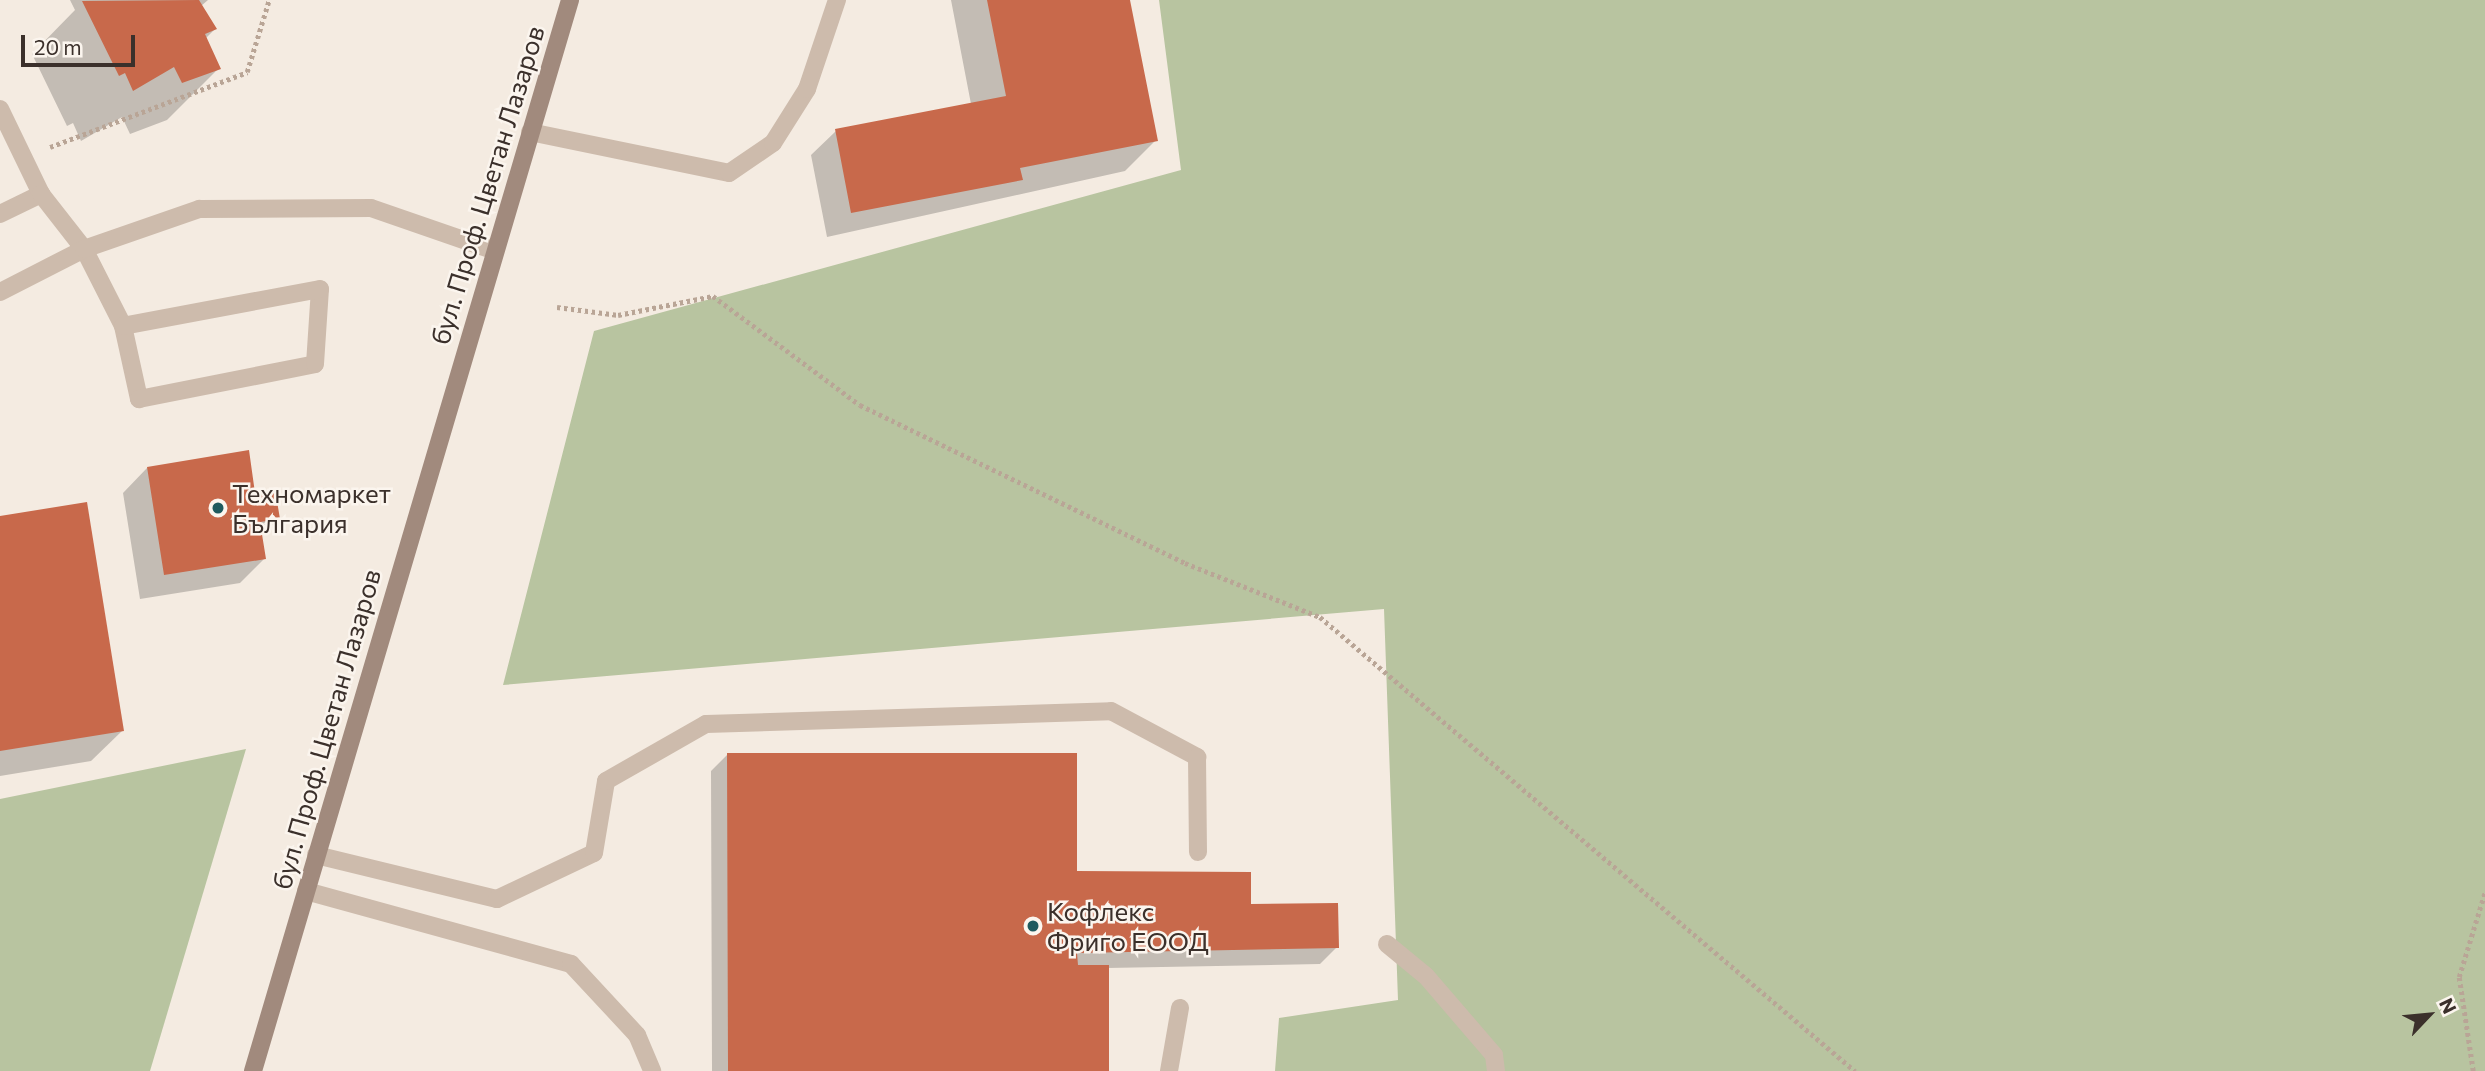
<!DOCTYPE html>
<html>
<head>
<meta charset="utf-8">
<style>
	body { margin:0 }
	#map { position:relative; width:2485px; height:1071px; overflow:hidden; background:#f4ebe1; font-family:Commissioner,sans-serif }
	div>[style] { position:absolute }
	.green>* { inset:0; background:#b8c4a0 }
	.shadow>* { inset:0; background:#0003 }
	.building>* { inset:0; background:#c8694b }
	.path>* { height:4.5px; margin-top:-2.25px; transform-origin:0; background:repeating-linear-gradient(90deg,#b9a596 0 3.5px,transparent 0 7px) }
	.lane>* { height:18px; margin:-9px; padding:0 9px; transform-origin:9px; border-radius:9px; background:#cdbbac }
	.street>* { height:18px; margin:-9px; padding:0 9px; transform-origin:9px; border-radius:9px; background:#cdbbac }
	.secondary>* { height:18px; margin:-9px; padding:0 9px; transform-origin:9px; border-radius:9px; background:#a18a7d }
	.dots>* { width:19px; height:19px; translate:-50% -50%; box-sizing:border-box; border:4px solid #fbf5ee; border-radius:50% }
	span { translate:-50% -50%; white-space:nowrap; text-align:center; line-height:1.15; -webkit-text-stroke:5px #fbf5ee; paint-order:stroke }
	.street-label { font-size:26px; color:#3b302b }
	.poi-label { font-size:26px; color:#3b302b }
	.left { translate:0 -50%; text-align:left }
	.north { position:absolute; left:2394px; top:980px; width:70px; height:70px; -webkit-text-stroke:5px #fbf5ee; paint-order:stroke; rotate:64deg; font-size:19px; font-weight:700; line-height:28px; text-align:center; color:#3b302b }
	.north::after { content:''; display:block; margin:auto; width:24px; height:32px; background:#3b302b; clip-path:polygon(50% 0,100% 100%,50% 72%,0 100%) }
	.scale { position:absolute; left:21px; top:35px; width:114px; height:32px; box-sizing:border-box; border:4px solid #3b302b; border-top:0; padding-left:9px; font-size:21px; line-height:24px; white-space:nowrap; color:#3b302b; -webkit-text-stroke:5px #fbf5ee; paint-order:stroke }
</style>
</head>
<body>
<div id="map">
	<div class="green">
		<i style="clip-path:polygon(1159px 0,2485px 0,2485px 1071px,1275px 1071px,1279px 1018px,1398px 1000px,1384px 609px,503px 685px,594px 331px,1181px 170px)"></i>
		<i style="clip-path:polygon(246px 749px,150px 1071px,0 1071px,0 799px)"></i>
	</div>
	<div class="shadow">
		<i style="clip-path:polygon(70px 0,208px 0,201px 6px,215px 29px,205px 39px,219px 68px,167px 120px,130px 134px,122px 117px,81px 141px,73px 123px,67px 126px,32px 54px,75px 10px)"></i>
		<i style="clip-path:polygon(951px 0,1128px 0,1156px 140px,1125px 171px,827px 237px,811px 155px,836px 131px,971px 104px)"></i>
		<i style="clip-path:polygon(147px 468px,254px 495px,278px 519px,261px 536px,264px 559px,240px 583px,140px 599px,123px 493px)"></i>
		<i style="clip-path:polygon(0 517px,122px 731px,91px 761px,0 776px)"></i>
		<i style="clip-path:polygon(728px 754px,1075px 873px,1250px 905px,1337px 947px,1320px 964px,1107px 968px,1107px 1071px,712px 1071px,711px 771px)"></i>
	</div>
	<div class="building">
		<i style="clip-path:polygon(199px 0,217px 29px,205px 34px,221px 69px,182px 83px,174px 67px,133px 91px,125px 73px,119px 76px,82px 1px)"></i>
		<i style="clip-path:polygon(987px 0,1130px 0,1158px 141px,1020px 168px,1023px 180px,851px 213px,835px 129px,1006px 96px)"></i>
		<i style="clip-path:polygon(249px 450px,255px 493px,275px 489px,280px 519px,260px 522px,266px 559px,164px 575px,147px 467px)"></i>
		<i style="clip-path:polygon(87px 502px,124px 731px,0 751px,0 516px)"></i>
		<i style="clip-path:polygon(727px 753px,1077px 753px,1077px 871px,1251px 872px,1251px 904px,1338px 903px,1339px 948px,1077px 953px,1078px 965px,1109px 965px,1109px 1071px,728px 1071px)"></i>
	</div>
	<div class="path">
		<i style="left:50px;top:147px;width:211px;rotate:-20.8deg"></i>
		<i style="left:247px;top:72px;width:75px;rotate:-73deg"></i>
		<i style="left:557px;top:307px;width:62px;rotate:7.5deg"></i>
		<i style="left:618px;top:315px;width:97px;rotate:-11.3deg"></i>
		<i style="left:713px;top:296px;width:183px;rotate:36.6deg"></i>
		<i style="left:860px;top:405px;width:361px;rotate:25.9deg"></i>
		<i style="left:1185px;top:563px;width:145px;rotate:21.8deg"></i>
		<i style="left:1320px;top:617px;width:702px;rotate:40.32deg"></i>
		<i style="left:2473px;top:1071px;width:95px;rotate:-98.5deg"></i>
		<i style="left:2459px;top:977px;width:89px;rotate:-73deg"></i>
	</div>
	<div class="lane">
		<i style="left:530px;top:132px;width:203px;rotate:11.6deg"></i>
		<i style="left:729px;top:173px;width:53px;rotate:-34.3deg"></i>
		<i style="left:773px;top:143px;width:64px;rotate:-57.8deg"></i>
		<i style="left:807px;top:89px;width:94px;rotate:-71.4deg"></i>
		<i style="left:0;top:214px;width:46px;rotate:-26deg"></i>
		<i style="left:84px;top:249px;width:86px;rotate:63.1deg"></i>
		<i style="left:123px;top:326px;width:75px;rotate:77.6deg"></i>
		<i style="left:139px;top:399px;width:179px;rotate:-11.2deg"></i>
		<i style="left:315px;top:364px;width:75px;rotate:-86.2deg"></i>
		<i style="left:320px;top:289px;width:200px;rotate:169.4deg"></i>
		<i style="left:316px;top:855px;width:186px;rotate:13.7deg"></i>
		<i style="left:497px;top:899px;width:107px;rotate:-25.4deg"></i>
		<i style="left:594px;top:853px;width:73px;rotate:-80.5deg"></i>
		<i style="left:606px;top:781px;width:115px;rotate:-29.7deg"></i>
		<i style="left:706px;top:724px;width:405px;rotate:-1.8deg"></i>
		<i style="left:1111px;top:711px;width:98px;rotate:28.1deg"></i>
		<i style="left:1197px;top:757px;width:95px;rotate:89.4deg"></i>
		<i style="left:306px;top:891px;width:275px;rotate:15.4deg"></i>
		<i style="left:571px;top:964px;width:97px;rotate:47.1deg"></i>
		<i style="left:637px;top:1035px;width:39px;rotate:67deg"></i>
		<i style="left:1387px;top:944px;width:50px;rotate:39.4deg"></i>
		<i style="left:1426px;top:976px;width:104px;rotate:49.3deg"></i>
		<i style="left:1494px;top:1055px;width:16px;rotate:83deg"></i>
		<i style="left:1169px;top:1071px;width:64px;rotate:-80.1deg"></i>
	</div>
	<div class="street">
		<i style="left:0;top:109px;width:94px;rotate:64.2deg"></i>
		<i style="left:41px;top:194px;width:70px;rotate:52deg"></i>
		<i style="left:0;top:292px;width:94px;rotate:-27.1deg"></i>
		<i style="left:84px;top:249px;width:122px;rotate:-19.2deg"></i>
		<i style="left:199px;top:209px;width:172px;rotate:-0.3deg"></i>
		<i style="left:371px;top:208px;width:131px;rotate:19.1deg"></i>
	</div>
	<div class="secondary">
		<i style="left:253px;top:1071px;width:1117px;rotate:-73.51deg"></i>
	</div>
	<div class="dots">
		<i style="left:218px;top:508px;background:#1f5a5e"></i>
		<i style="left:1033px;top:926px;background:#1f5a5e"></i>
	</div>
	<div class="street-label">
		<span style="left:487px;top:185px;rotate:-73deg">бул. Проф. Цветан Лазаров</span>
		<span style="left:326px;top:729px;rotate:-74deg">бул. Проф. Цветан Лазаров</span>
	</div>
	<div class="poi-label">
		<span class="left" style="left:232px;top:508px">Техномаркет<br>България</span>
		<span class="left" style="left:1047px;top:926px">Кофлекс<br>Фриго ЕООД</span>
	</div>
	<div class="north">N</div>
	<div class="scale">20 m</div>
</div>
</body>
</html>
